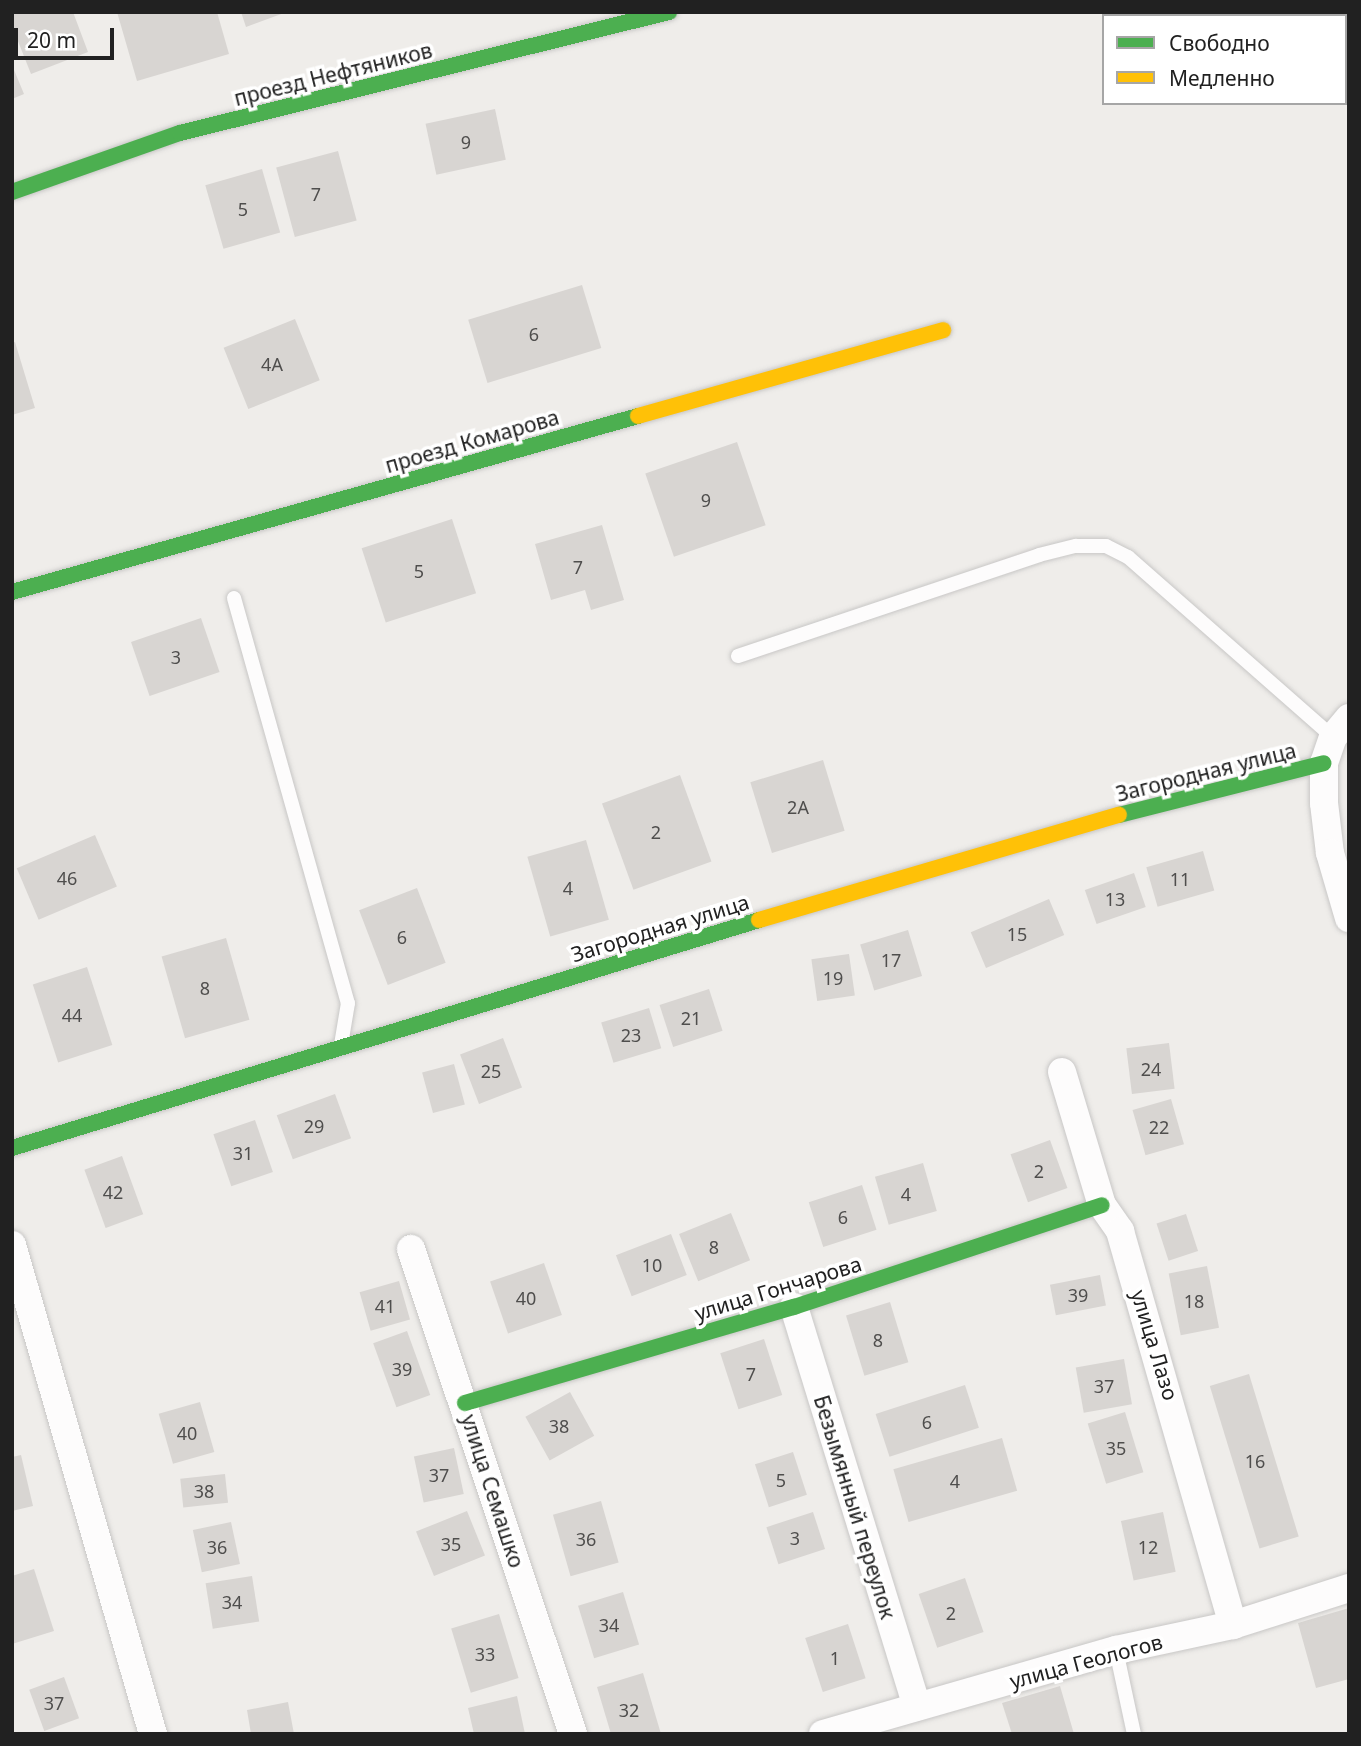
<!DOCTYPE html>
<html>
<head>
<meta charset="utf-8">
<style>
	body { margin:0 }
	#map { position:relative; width:1361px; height:1746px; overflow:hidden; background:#efedea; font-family:"Noto Sans",sans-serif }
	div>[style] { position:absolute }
	.building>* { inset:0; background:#d8d5d2; transform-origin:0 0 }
	.roads { filter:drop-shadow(0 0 2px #c8c7c6) drop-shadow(0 0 2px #c8c7c6) }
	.lane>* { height:14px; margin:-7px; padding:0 7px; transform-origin:7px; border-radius:7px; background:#fdfcfc }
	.street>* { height:28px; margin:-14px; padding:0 14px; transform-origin:14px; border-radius:14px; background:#fdfcfc }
	.fast>* { height:16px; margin:-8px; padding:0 8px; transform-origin:8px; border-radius:8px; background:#4caf50 }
	.slow>* { height:16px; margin:-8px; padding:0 8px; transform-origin:8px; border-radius:8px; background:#ffc107 }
	span { translate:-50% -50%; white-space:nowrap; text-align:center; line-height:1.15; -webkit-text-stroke:7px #fff; paint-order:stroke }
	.number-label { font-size:18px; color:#4f4e4d }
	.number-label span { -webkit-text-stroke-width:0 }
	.street-label { font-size:21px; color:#212121 }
	.frame { position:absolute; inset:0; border:14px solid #212121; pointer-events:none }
	.legend { position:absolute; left:1102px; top:14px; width:245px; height:91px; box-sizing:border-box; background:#fff; border:2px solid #a6a6a6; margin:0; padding:9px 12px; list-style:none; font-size:21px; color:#212121 }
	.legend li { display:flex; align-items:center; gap:14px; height:35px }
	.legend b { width:35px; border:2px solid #a6a6a6 }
	.scale { position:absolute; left:14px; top:28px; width:100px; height:32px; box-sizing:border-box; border:4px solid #212121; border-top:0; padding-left:9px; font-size:21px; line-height:24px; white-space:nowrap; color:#212121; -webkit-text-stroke:5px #fff; paint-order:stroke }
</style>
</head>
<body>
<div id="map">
	<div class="building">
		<i style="clip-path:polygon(19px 12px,73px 12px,88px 52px,31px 74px,12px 26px,12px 15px)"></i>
		<i style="clip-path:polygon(117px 12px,217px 12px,229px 54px,137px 81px)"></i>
		<i style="clip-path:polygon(241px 12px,284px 12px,284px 13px,246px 27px)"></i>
		<i style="clip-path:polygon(12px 65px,24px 94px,12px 99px)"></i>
		<i style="left:495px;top:109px;width:52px;height:71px;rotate:78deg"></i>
		<i style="left:338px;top:151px;width:72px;height:64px;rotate:75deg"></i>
		<i style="left:262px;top:169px;width:66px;height:59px;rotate:74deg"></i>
		<i style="left:582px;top:285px;width:66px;height:119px;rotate:73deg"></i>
		<i style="left:295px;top:319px;width:66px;height:77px;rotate:68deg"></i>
		<i style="clip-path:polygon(15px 342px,35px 408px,12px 415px,12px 343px)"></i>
		<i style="left:737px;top:442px;width:88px;height:97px;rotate:71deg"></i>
		<i style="left:452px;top:519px;width:78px;height:95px;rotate:72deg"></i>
		<i style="clip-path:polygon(602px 525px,624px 600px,591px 610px,585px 590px,551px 600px,535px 544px)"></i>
		<i style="left:201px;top:618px;width:57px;height:74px;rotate:71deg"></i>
		<i style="left:823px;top:760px;width:74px;height:76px;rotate:73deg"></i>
		<i style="left:680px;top:775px;width:92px;height:83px;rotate:70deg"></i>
		<i style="left:95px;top:835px;width:56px;height:85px;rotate:67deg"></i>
		<i style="left:586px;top:840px;width:83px;height:61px;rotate:74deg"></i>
		<i style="left:1203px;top:851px;width:41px;height:59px;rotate:74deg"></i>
		<i style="left:1134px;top:873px;width:36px;height:52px;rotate:71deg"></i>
		<i style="left:417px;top:888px;width:80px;height:62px;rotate:69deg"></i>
		<i style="left:1049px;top:899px;width:39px;height:85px;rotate:67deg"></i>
		<i style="left:908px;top:930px;width:48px;height:50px;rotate:73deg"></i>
		<i style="left:226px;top:938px;width:85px;height:67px;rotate:74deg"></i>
		<i style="left:849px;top:954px;width:42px;height:38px;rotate:82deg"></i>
		<i style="left:87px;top:967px;width:82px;height:57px;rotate:72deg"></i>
		<i style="left:709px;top:989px;width:44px;height:52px;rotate:72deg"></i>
		<i style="left:649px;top:1008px;width:42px;height:50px;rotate:73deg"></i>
		<i style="left:503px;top:1038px;width:53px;height:46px;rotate:69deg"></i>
		<i style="left:1169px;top:1043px;width:46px;height:43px;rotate:83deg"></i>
		<i style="left:454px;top:1064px;width:42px;height:33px;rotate:75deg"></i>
		<i style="left:335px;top:1094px;width:47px;height:62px;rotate:70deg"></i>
		<i style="left:1171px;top:1099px;width:47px;height:40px;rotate:74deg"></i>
		<i style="left:255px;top:1120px;width:55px;height:44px;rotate:71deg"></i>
		<i style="left:1050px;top:1140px;width:51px;height:42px;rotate:70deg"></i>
		<i style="left:122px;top:1156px;width:62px;height:40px;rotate:70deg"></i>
		<i style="left:923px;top:1163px;width:50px;height:50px;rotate:74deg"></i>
		<i style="left:862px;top:1185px;width:47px;height:56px;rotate:72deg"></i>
		<i style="left:731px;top:1213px;width:51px;height:56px;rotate:68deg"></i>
		<i style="left:1186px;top:1214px;width:39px;height:31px;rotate:72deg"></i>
		<i style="left:671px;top:1234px;width:44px;height:59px;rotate:69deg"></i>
		<i style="left:544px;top:1263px;width:55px;height:57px;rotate:71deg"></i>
		<i style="left:1207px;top:1266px;width:63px;height:39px;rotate:79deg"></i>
		<i style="left:1100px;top:1275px;width:31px;height:51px;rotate:79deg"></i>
		<i style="left:399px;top:1281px;width:40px;height:41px;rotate:74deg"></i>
		<i style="left:890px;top:1302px;width:63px;height:46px;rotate:73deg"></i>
		<i style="left:407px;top:1331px;width:68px;height:36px;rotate:70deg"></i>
		<i style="left:764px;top:1339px;width:59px;height:46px;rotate:72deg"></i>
		<i style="left:1124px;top:1359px;width:46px;height:49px;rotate:80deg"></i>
		<i style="left:1249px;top:1374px;width:170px;height:41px;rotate:73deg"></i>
		<i style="left:965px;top:1385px;width:45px;height:94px;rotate:72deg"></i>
		<i style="left:570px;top:1392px;width:50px;height:51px;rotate:61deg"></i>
		<i style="left:200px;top:1402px;width:52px;height:43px;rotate:74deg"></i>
		<i style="left:1125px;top:1412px;width:63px;height:39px;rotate:73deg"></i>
		<i style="left:1002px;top:1438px;width:55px;height:113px;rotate:74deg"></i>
		<i style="left:454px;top:1448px;width:47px;height:41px;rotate:78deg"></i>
		<i style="left:793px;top:1452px;width:45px;height:40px;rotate:72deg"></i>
		<i style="clip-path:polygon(21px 1455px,33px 1506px,12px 1511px,12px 1457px)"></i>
		<i style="left:225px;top:1474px;width:29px;height:45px;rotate:84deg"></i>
		<i style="left:601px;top:1501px;width:64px;height:50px;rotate:74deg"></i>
		<i style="left:467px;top:1511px;width:48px;height:55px;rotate:68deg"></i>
		<i style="left:813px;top:1512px;width:39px;height:49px;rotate:72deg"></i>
		<i style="left:1163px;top:1512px;width:61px;height:43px;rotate:78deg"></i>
		<i style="left:231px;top:1522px;width:43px;height:39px;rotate:78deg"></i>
		<i style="clip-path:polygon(34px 1569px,54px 1631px,12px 1644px,12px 1576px)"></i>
		<i style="left:252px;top:1576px;width:46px;height:47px;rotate:81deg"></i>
		<i style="left:965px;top:1578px;width:57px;height:49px;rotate:71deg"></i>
		<i style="left:623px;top:1592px;width:55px;height:47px;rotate:73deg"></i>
		<i style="clip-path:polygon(1349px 1608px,1349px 1679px,1316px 1688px,1298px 1623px)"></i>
		<i style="left:499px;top:1614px;width:67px;height:50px;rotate:73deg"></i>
		<i style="left:848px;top:1624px;width:57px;height:45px;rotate:72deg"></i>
		<i style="clip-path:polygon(643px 1673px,661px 1734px,611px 1734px,597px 1687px)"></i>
		<i style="left:64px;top:1677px;width:44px;height:37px;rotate:70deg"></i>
		<i style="clip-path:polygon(1060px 1686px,1074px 1734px,1012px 1734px,1002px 1703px)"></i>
		<i style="clip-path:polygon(517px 1696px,525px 1734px,474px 1734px,468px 1708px)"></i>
		<i style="clip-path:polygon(288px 1702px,294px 1734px,251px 1734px,247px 1710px)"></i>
	</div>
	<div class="roads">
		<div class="lane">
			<i style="left:234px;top:598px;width:421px;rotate:74.3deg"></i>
			<i style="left:348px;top:1003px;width:43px;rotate:99.5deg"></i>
			<i style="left:738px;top:656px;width:317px;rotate:-18.5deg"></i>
			<i style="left:1039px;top:555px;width:38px;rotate:-14deg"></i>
			<i style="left:1076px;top:546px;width:30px"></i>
			<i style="left:1106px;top:546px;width:25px;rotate:27deg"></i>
			<i style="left:1128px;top:557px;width:273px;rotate:41.3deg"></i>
			<i style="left:1116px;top:1650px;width:86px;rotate:77.9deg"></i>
		</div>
		<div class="street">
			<i style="left:1349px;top:718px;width:25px;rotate:130deg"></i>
			<i style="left:1333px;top:737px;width:28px;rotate:109deg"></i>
			<i style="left:1324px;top:763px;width:40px;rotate:90deg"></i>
			<i style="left:1324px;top:803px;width:50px;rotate:83.2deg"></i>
			<i style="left:1330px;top:853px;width:68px;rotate:73.7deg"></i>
			<i style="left:1062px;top:1072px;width:139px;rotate:73.3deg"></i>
			<i style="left:1102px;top:1205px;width:32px;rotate:55deg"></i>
			<i style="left:1120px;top:1231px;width:410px;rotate:74deg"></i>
			<i style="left:12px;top:1245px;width:509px;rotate:73.92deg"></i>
			<i style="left:411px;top:1249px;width:511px;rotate:71.53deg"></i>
			<i style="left:794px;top:1307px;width:418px;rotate:72.9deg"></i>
			<i style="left:823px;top:1734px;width:305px;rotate:-16deg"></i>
			<i style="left:1116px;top:1650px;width:120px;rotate:-12.1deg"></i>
			<i style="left:1233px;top:1625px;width:122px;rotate:-17.7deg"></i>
		</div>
		<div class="fast">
			<i style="left:12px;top:192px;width:178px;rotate:-19.4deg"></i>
			<i style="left:180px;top:133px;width:504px;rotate:-13.9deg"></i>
			<i style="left:12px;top:592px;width:650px;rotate:-15.7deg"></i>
			<i style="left:1119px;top:815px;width:211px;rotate:-14.2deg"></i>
			<i style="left:12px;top:1148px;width:781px;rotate:-16.97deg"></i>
			<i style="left:465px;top:1403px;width:343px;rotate:-16.3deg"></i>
			<i style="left:794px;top:1307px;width:324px;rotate:-18.3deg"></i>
		</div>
		<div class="slow">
			<i style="left:638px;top:416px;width:317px;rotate:-15.7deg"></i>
			<i style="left:759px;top:920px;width:375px;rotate:-16.3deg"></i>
		</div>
	</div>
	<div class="number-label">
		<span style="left:466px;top:142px">9</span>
		<span style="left:316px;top:194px">7</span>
		<span style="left:243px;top:209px">5</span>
		<span style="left:534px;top:334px">6</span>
		<span style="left:272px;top:364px">4А</span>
		<span style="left:706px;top:500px">9</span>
		<span style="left:578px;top:567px">7</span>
		<span style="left:419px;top:571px">5</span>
		<span style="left:176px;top:657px">3</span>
		<span style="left:798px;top:807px">2А</span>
		<span style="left:656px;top:832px">2</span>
		<span style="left:67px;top:878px">46</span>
		<span style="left:1180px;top:879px">11</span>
		<span style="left:568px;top:888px">4</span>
		<span style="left:1115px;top:899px">13</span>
		<span style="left:1017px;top:934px">15</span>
		<span style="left:402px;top:937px">6</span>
		<span style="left:891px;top:960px">17</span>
		<span style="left:833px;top:978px">19</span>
		<span style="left:205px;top:988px">8</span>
		<span style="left:72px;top:1015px">44</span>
		<span style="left:691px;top:1018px">21</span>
		<span style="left:631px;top:1035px">23</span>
		<span style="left:1151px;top:1069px">24</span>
		<span style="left:491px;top:1071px">25</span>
		<span style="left:314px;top:1126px">29</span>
		<span style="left:1159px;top:1127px">22</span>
		<span style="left:243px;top:1153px">31</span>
		<span style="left:1039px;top:1171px">2</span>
		<span style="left:113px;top:1192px">42</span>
		<span style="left:906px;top:1194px">4</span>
		<span style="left:843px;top:1217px">6</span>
		<span style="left:714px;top:1247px">8</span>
		<span style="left:652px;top:1265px">10</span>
		<span style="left:1078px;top:1295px">39</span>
		<span style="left:526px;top:1298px">40</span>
		<span style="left:1194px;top:1301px">18</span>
		<span style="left:385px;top:1306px">41</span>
		<span style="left:878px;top:1340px">8</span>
		<span style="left:402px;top:1369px">39</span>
		<span style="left:751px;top:1374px">7</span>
		<span style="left:1104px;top:1386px">37</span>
		<span style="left:927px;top:1422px">6</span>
		<span style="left:559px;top:1426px">38</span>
		<span style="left:187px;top:1433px">40</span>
		<span style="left:1116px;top:1448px">35</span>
		<span style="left:1255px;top:1461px">16</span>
		<span style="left:439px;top:1475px">37</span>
		<span style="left:781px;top:1480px">5</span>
		<span style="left:955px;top:1481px">4</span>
		<span style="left:204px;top:1491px">38</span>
		<span style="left:795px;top:1538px">3</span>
		<span style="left:586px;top:1539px">36</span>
		<span style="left:451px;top:1544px">35</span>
		<span style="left:217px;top:1547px">36</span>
		<span style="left:1148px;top:1547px">12</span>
		<span style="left:232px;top:1602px">34</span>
		<span style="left:951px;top:1613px">2</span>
		<span style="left:609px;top:1625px">34</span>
		<span style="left:485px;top:1654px">33</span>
		<span style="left:835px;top:1658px">1</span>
		<span style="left:54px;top:1703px">37</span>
		<span style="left:629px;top:1710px">32</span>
	</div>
	<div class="street-label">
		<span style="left:333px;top:74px;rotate:-14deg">проезд Нефтяников</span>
		<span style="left:472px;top:441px;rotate:-16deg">проезд Комарова</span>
		<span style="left:1206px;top:772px;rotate:-14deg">Загородная улица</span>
		<span style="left:660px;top:928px;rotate:-17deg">Загородная улица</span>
		<span style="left:778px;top:1288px;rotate:-17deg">улица Гончарова</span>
		<span style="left:1155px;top:1345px;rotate:73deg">улица Лазо</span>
		<span style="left:493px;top:1491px;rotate:72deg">улица Семашко</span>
		<span style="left:855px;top:1507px;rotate:73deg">Безымянный переулок</span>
		<span style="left:1086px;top:1661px;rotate:-15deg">улица Геологов</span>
	</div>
	<div class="frame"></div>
	<ul class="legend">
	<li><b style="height:9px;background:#4caf50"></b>Свободно</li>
	<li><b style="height:9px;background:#ffc107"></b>Медленно</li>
	</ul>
	<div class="scale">20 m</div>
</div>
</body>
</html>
